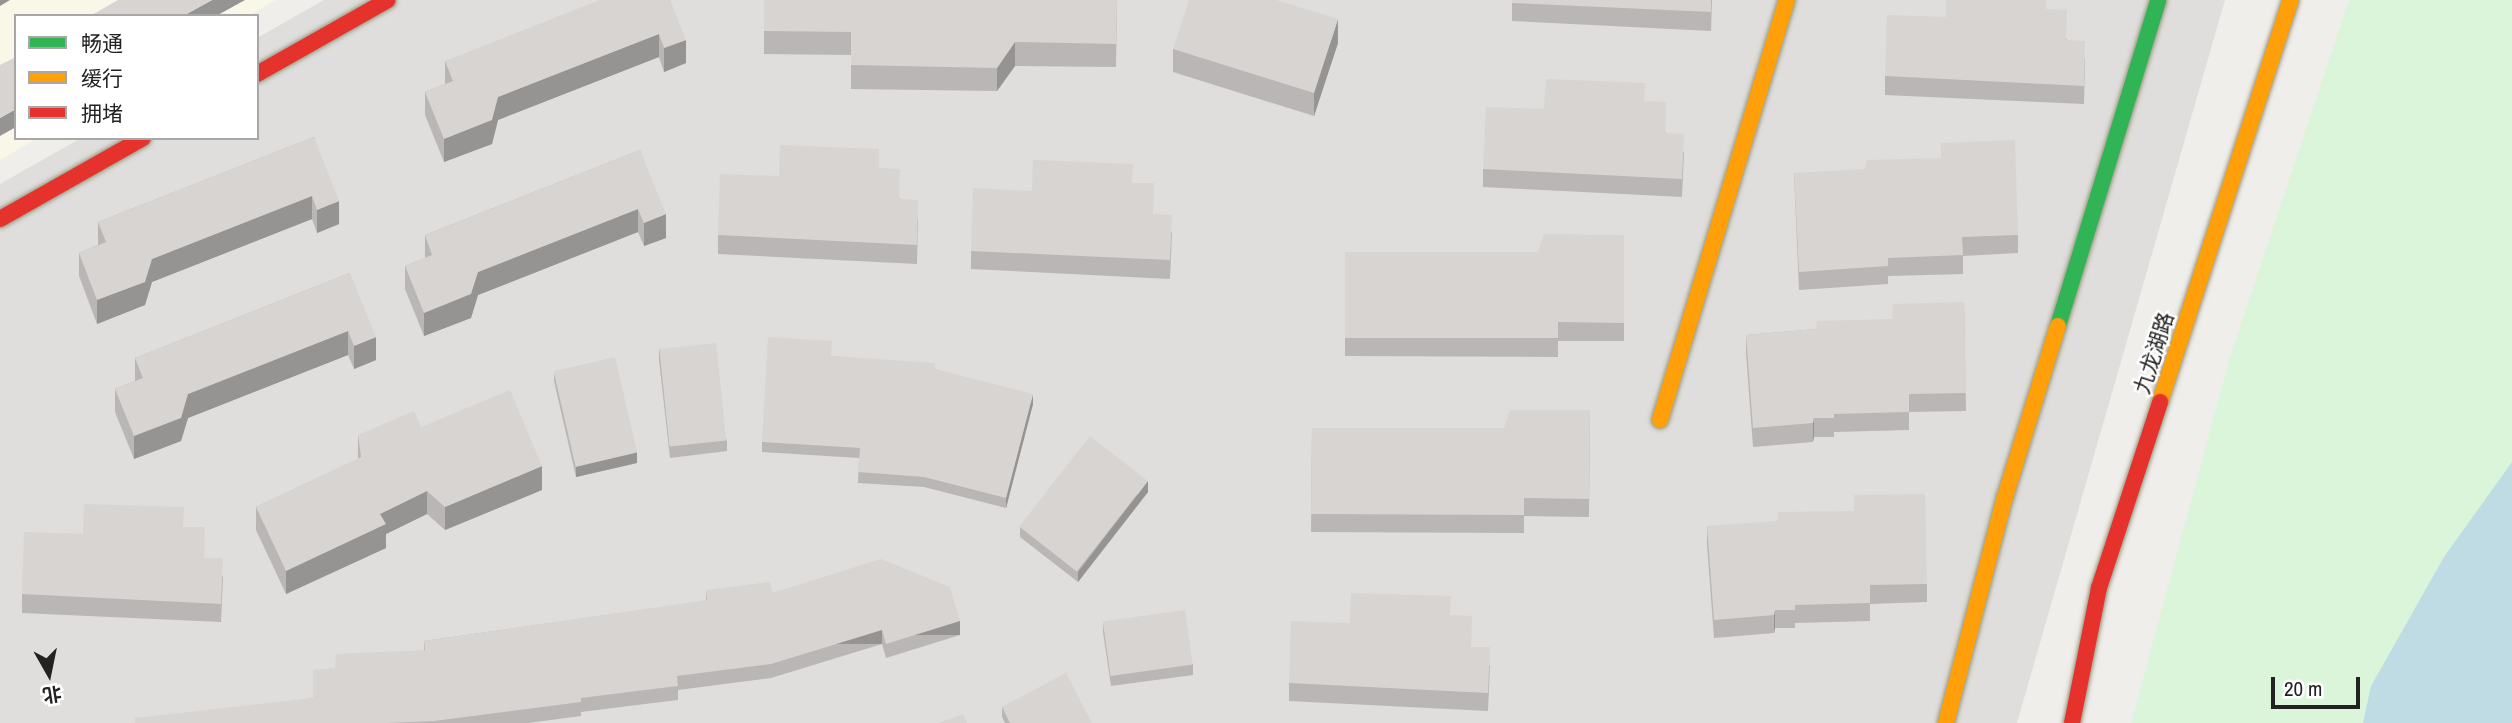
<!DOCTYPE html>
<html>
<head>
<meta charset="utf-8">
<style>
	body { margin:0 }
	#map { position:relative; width:2512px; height:723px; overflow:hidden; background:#f0eeeb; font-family:"Archivo Narrow","Noto Sans SC",sans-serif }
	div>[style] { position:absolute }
	.residential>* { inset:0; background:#dfdedc }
	.education>* { inset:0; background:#f8f7e8 }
	.park>* { inset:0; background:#daf5da }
	.water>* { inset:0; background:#bfdbe3 }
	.roads { filter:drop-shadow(0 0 2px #999a82) drop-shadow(0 0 2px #999a82) }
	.fast>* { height:16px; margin:-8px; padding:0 8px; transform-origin:8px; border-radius:8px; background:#30b455 }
	.slow>* { height:16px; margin:-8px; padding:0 8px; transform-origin:8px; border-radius:8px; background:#ff9f0a }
	.jam>* { height:16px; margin:-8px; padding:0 8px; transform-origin:8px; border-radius:8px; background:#e5322d }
	.wall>* { inset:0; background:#b9b6b5 }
	.shaded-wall>* { inset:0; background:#969493; transform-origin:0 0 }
	.building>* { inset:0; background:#d7d4d2; transform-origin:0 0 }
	span { translate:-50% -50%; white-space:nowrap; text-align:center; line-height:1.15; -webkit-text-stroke:5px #fff; paint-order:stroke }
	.street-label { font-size:21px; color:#222 }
	.legend { position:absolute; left:14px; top:14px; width:245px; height:126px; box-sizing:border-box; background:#fff; border:2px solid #a7a7a7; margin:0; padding:9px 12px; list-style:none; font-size:21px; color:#222 }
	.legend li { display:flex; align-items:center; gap:14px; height:35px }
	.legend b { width:35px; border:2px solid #a7a7a7 }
	.north { position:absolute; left:14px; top:639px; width:70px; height:70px; -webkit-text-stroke:5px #fff; paint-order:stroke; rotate:171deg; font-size:19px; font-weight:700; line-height:28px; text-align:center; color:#222 }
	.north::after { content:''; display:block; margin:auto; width:24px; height:32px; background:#222; clip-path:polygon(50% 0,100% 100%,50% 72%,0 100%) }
	.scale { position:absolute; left:2271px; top:677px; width:89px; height:32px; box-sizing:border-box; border:4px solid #222; border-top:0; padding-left:9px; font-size:21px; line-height:24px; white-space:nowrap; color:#222; -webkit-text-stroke:5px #fff; paint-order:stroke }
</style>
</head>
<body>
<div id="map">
	<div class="residential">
		<i style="clip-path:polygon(324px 0,2225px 0,2017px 723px,0 723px,0 184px,81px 138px,257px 138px,257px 38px)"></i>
	</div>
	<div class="education">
		<i style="clip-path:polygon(0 0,276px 0,248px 16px,16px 16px,16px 138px,38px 138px,0 160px)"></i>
	</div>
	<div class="park">
		<i style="clip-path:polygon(2349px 0,2512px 0,2512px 723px,2131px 723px,2229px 360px)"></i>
	</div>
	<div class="water">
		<i style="clip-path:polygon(2512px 462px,2512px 723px,2363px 723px,2371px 686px,2444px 557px)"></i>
	</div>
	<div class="roads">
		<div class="fast">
			<i style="left:2058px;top:326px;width:341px;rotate:-72.9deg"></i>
		</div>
		<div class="slow">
			<i style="left:2160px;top:402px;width:423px;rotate:-72deg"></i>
			<i style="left:1660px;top:420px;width:439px;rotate:-73.2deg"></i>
			<i style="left:1946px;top:723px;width:234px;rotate:-75.4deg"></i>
			<i style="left:2005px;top:497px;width:179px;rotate:-72.8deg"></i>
		</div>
		<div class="jam">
			<i style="left:257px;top:74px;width:150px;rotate:-29.5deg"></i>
			<i style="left:0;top:219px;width:164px;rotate:-29.5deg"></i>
			<i style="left:2072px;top:723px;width:138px;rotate:-78.7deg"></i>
			<i style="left:2099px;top:588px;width:196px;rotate:-71.8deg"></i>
		</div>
	</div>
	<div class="wall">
		<i style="clip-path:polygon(670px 0,686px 63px,664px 72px,659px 57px,498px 120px,492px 144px,444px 162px,425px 115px,425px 92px,445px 84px,445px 61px)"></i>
		<i style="clip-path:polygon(764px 0,1117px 0,1116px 67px,1015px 66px,997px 91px,851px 89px,851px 55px,764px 54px)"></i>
		<i style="clip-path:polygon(1512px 0,1712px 0,1711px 31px,1512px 21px)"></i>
		<i style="clip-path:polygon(2047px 9px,2067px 40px,2085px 59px,2084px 104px,1885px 95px,1885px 76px,1946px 17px)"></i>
		<i style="clip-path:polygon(1338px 43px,1314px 116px,1173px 72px,1173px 49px)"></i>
		<i style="clip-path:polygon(1645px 101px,1666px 133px,1684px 152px,1682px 197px,1483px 187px,1483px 169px,1544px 109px)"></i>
		<i style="clip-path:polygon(314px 137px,339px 224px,317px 233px,312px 219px,152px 282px,145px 305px,97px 324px,79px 276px,79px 253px,98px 245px,98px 222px)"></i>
		<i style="clip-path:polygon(640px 150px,666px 238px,644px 246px,638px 232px,478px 295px,471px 318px,424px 336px,405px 289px,405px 266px,425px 258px,425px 235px)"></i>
		<i style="clip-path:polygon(879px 168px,900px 199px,918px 219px,917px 264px,718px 254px,718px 235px,779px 176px)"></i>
		<i style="clip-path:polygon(1794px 173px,2018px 235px,2018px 253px,1963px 256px,1963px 274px,1888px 276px,1888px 284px,1799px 290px)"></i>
		<i style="clip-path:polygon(1032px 191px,1153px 214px,1172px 233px,1170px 279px,971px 269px,971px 251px)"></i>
		<i style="clip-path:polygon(1624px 235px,1624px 341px,1558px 341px,1558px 357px,1345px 356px,1345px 252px,1538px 252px)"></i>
		<i style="clip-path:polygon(350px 273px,376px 360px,354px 369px,348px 355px,188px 418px,181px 441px,134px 459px,115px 412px,115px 389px,135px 381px,135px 358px)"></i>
		<i style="clip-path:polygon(1964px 302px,1966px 411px,1909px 412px,1909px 430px,1834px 432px,1834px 437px,1814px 437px,1813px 442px,1753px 447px,1746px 353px,1746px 335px,1816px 329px,1892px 319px)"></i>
		<i style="clip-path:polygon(659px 349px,727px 440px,727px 451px,670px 458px,659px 360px)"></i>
		<i style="clip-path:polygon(832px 356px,935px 369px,1033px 404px,1006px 508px,924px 487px,858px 483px,859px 458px,762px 452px,762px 442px)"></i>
		<i style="clip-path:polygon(554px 371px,637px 463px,576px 477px,554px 381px)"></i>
		<i style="clip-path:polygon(1590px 410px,1589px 517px,1524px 516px,1524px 533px,1311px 532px,1312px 428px,1504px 428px)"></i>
		<i style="clip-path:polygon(421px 427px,542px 490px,445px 530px,427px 514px,386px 534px,386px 548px,286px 594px,256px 530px,256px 507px,358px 459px,358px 435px)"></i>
		<i style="clip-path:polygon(1148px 492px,1078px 582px,1020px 537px,1020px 527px)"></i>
		<i style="clip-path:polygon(1707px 526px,1927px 584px,1927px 602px,1870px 604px,1870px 621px,1795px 623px,1795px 628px,1775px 628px,1774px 633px,1714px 638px,1707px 545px)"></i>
		<i style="clip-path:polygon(184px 527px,204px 558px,223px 577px,221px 622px,22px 613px,22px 594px,83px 534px)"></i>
		<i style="clip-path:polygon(706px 590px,772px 593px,960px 635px,886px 658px,882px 644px,771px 678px,678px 690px,678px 700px,581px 712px,581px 716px,528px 723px,135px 723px,313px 698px,335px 668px,424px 650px,424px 641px,706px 601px)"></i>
		<i style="clip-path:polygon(1451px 615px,1471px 647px,1490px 666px,1488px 711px,1289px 701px,1289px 683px,1350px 623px)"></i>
		<i style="clip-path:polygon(1103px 622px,1193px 664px,1193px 675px,1111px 686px,1103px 632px)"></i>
		<i style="clip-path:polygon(1002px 707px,1092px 723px,1005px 723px,1002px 717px)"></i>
	</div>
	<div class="shaded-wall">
		<i style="clip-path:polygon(0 0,10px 0,0 6px)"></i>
		<i style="clip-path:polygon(212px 0,245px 0,216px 16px,183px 16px)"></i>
		<i style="clip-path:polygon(1338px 19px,1338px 43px,1314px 116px,1314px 93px)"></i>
		<i style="clip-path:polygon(659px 34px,659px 57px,498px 120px,492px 144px,444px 162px,444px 139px,498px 97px)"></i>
		<i style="clip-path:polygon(686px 40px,686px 63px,664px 72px,664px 48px)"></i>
		<i style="clip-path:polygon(1015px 42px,1015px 66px,997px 91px,997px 68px)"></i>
		<i style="clip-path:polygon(16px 109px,16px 127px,0 136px,0 118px)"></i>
		<i style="clip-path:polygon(312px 196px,312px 219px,152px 282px,145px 305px,97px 324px,97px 300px,152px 259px)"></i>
		<i style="clip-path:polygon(339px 201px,339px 224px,317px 233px,317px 210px)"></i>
		<i style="clip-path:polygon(638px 209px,638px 232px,478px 295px,471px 318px,424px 336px,424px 313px,478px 272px)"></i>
		<i style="clip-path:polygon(666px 214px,666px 238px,644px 246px,644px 223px)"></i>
		<i style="clip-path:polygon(348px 331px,348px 355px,188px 418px,181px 441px,134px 459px,134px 436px,188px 394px)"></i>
		<i style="clip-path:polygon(376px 337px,376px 360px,354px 369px,354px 346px)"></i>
		<i style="clip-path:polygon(1033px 394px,1033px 404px,1006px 508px,1006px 498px)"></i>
		<i style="clip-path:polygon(1814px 418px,1814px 437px,1813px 442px,1813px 423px)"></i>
		<i style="clip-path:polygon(637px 452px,637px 463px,576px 477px,576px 467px)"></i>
		<i style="clip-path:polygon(542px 466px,542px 490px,445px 530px,445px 507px)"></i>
		<i style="clip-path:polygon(1148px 481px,1148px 492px,1078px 582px,1078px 572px)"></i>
		<i style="clip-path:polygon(427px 491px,427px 514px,386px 534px,386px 548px,286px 594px,286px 571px,380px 514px)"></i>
		<i style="clip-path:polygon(1775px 610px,1775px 628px,1774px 633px,1774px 615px)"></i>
		<i style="left:960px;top:621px;width:14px;height:77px;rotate:90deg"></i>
		<i style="left:882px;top:630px;width:14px;height:116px;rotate:90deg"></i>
	</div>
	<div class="building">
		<i style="clip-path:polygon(118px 0,212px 0,183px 16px,90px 16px)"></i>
		<i style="clip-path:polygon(600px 0,670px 0,686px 40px,664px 48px,659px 34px,498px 97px,492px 120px,444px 139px,425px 92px,453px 81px,445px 61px)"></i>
		<i style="clip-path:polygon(764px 0,1117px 0,1116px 44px,1015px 42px,997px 68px,851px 65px,851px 32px,764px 31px)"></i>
		<i style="clip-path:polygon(1189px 0,1276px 0,1338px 19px,1314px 93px,1173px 49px)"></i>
		<i style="clip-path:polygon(1512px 0,1711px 0,1711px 12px,1512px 3px)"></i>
		<i style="clip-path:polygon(1946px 0,2046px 0,2046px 9px,2067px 10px,2066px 40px,2085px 41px,2084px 86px,1885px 76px,1887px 15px,1946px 17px)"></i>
		<i style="clip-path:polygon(16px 57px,16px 109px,0 118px,0 65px)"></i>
		<i style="clip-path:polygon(1546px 79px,1645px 83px,1644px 101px,1666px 102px,1665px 133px,1684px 134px,1682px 179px,1483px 169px,1486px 107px,1544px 109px)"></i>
		<i style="clip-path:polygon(314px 137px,339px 201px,317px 210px,312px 196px,152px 259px,145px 282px,97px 300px,79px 253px,106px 242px,98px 222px)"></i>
		<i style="clip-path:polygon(2015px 140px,2018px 235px,1962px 237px,1963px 255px,1888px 258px,1888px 266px,1799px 272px,1794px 173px,1865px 169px,1867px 160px,1941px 158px,1941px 143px)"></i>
		<i style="clip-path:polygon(780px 145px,879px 149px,879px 168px,900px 169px,899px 199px,918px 200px,917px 245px,718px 235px,720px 174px,779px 176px)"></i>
		<i style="clip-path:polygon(640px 150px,666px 214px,644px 223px,638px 209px,478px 272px,471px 294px,424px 313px,405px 266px,432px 255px,425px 235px)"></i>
		<i style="clip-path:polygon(1033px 160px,1133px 164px,1132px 183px,1154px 183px,1153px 214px,1172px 215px,1170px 260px,971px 251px,973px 188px,1032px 191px)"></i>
		<i style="clip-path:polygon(1544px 234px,1624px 235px,1624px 323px,1558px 322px,1558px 338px,1345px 338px,1345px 252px,1538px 252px)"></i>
		<i style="clip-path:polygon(350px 273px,376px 337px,354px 346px,348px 331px,188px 394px,181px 418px,134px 436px,115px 389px,143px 378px,135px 358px)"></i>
		<i style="clip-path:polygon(1964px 302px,1966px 393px,1909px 394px,1909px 412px,1834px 414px,1834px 418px,1814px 418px,1813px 423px,1753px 428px,1746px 335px,1816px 329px,1817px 321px,1893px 319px,1892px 304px)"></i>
		<i style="clip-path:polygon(768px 337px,832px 341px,831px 356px,935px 363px,935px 369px,1033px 394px,1006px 498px,924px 477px,858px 472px,860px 448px,762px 442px)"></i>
		<i style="left:716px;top:343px;width:98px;height:57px;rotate:84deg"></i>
		<i style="left:615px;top:357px;width:98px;height:63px;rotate:77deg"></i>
		<i style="clip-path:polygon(510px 390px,542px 466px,445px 507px,427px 491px,380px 514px,386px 524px,286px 571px,256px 507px,361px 457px,358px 435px,414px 411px,421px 427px)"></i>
		<i style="clip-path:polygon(1510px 410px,1590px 410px,1589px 499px,1524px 498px,1524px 515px,1311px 514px,1312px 428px,1504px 428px)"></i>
		<i style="left:1090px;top:436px;width:73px;height:115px;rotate:38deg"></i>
		<i style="clip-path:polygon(1925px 494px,1927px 584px,1870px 585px,1870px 603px,1795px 605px,1795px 610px,1775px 610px,1774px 615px,1714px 620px,1707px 526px,1777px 521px,1778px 512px,1854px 511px,1854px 495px)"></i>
		<i style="clip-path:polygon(84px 504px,184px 507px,183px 527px,205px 527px,204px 558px,223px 558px,221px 604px,22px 594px,24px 532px,83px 534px)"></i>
		<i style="clip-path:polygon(881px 559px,950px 587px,960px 621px,886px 644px,882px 630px,771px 664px,677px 676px,678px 686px,581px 698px,581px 702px,434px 721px,387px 723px,135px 723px,135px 718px,313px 698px,313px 670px,335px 668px,336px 654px,425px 650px,424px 641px,707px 600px,706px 590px,770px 582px,772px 593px)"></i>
		<i style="clip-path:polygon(1351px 593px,1451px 596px,1450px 615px,1472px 616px,1471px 647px,1490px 647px,1488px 693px,1289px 683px,1291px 621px,1350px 623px)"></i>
		<i style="left:1185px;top:610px;width:55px;height:83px;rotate:82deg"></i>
		<i style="clip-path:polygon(1066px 673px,1092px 723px,1010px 723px,1002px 707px)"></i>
		<i style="clip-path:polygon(963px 714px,967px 723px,938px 723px)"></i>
	</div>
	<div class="street-label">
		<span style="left:2154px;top:353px;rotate:-72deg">九龙湖路</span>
	</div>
	<ul class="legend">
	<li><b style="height:9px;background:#30b455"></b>畅通</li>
	<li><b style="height:9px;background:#ff9f0a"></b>缓行</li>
	<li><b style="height:9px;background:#e5322d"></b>拥堵</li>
	</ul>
	<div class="north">北</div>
	<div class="scale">20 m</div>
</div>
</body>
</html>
